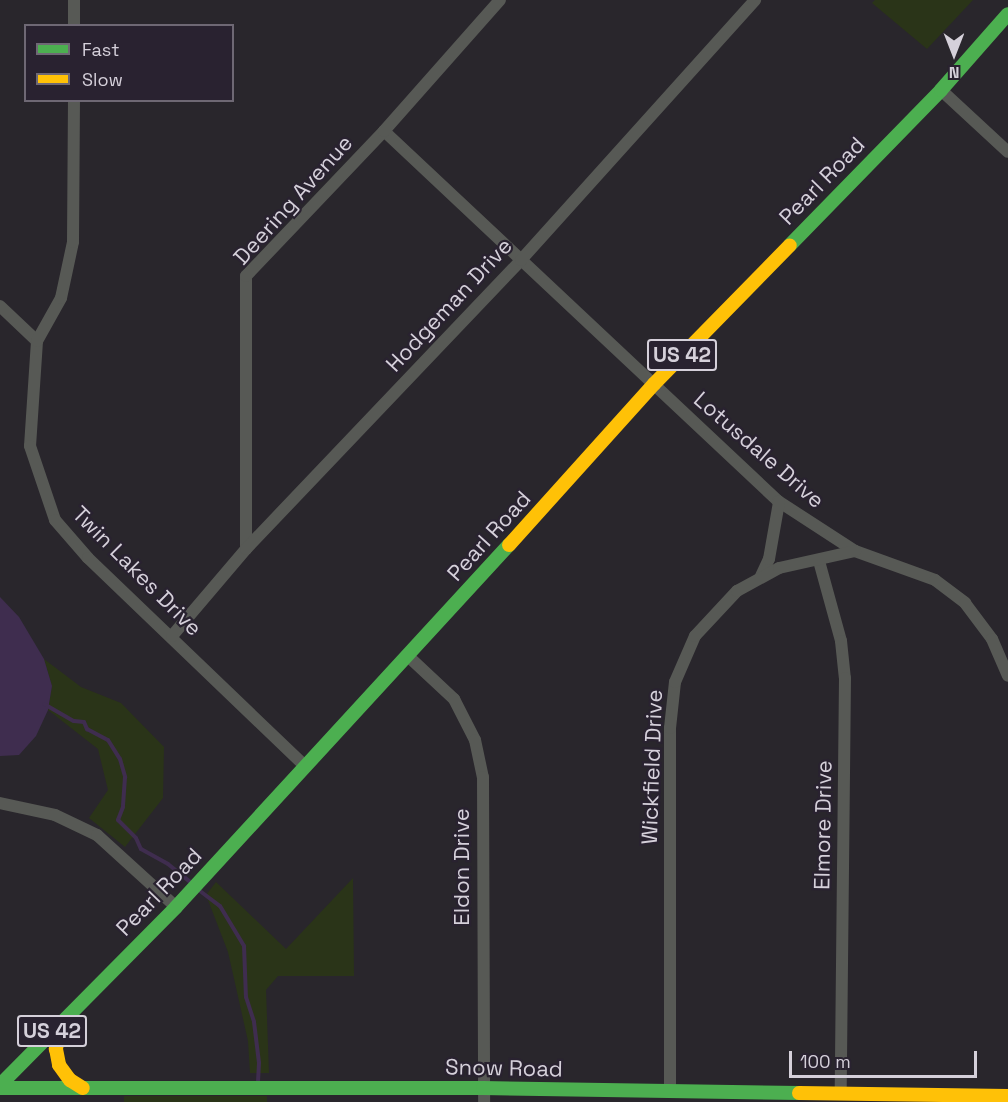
<!DOCTYPE html>
<html>
<head>
<meta charset="utf-8">
<style>
	body { margin:0 }
	#map { position:relative; width:1008px; height:1102px; overflow:hidden; background:#29262c; font-family:"Space Grotesk",sans-serif }
	div>[style] { position:absolute }
	.green>* { inset:0; background:#2a3418; transform-origin:0 0 }
	.water>* { inset:0; background:#3f2d4f }
	.stream>* { height:4px; margin:-2px; padding:0 2px; transform-origin:2px; border-radius:2px; background:#3f2d4f }
	.street>* { height:12px; margin:-6px; padding:0 6px; transform-origin:6px; border-radius:6px; background:#575955 }
	.fast>* { height:14px; margin:-7px; padding:0 7px; transform-origin:7px; border-radius:7px; background:#4caf50 }
	.slow>* { height:14px; margin:-7px; padding:0 7px; transform-origin:7px; border-radius:7px; background:#ffc107 }
	span { translate:-50% -50%; white-space:nowrap; text-align:center; line-height:1.15; -webkit-text-stroke:4.5px #292230; paint-order:stroke }
	.shield-label span { padding:2px 4px; background:#292230; border:2px solid; border-radius:4px; -webkit-text-stroke-width:0 }
	.shield-label { font-size:21px; color:#d5d0da; font-weight:700 }
	.street-label { font-size:22px; color:#d5d0da }
	.legend { position:absolute; left:24px; top:24px; width:210px; height:78px; box-sizing:border-box; background:#292230; border:2px solid #6e6874; margin:0; padding:8px 10px; list-style:none; font-size:18px; color:#d5d0da }
	.legend li { display:flex; align-items:center; gap:12px; height:30px }
	.legend b { width:30px; border:2px solid #6e6874 }
	.north { position:absolute; left:924px; top:24px; width:60px; height:60px; -webkit-text-stroke:4px #292230; paint-order:stroke; rotate:180deg; font-size:16px; font-weight:700; line-height:24px; text-align:center; color:#d5d0da }
	.north::after { content:''; display:block; margin:auto; width:21px; height:27px; background:#d5d0da; clip-path:polygon(50% 0,100% 100%,50% 72%,0 100%) }
	.scale { position:absolute; left:789px; top:1051px; width:188px; height:27px; box-sizing:border-box; border:3px solid #d5d0da; border-top:0; padding-left:8px; font-size:18px; line-height:21px; white-space:nowrap; color:#d5d0da; -webkit-text-stroke:4px #292230; paint-order:stroke }
</style>
</head>
<body>
<div id="map">
	<div class="green">
		<i style="clip-path:polygon(875px 0,973px 0,927px 49px,872px 3px)"></i>
		<i style="clip-path:polygon(44px 659px,81px 687px,121px 703px,164px 747px,163px 798px,125px 847px,89px 818px,108px 790px,98px 749px,48px 710px,52px 686px)"></i>
		<i style="clip-path:polygon(353px 878px,354px 976px,278px 976px,266px 990px,269px 1073px,250px 1073px,248px 1041px,228px 952px,206px 895px,216px 882px,286px 949px)"></i>
		<i style="left:124px;top:1096px;width:143px;height:6px"></i>
	</div>
	<div class="water">
		<i style="clip-path:polygon(0 597px,19px 617px,44px 659px,52px 686px,48px 710px,36px 736px,19px 755px,0 756px)"></i>
	</div>
	<div class="stream">
		<i style="left:44px;top:704px;width:34px;rotate:30deg"></i>
		<i style="left:74px;top:721px;width:10px;rotate:6deg"></i>
		<i style="left:84px;top:722px;width:8px;rotate:67deg"></i>
		<i style="left:87px;top:729px;width:24px;rotate:28deg"></i>
		<i style="left:108px;top:740px;width:22px;rotate:58deg"></i>
		<i style="left:120px;top:759px;width:19px;rotate:74deg"></i>
		<i style="left:125px;top:777px;width:30px;rotate:94deg"></i>
		<i style="left:123px;top:807px;width:14px;rotate:111deg"></i>
		<i style="left:118px;top:820px;width:25px;rotate:45deg"></i>
		<i style="left:136px;top:838px;width:12px;rotate:66deg"></i>
		<i style="left:141px;top:849px;width:31px;rotate:29deg"></i>
		<i style="left:168px;top:864px;width:28px;rotate:39deg"></i>
		<i style="left:200px;top:891px;width:25px;rotate:37deg"></i>
		<i style="left:220px;top:906px;width:47px;rotate:59deg"></i>
		<i style="left:244px;top:946px;width:51px;rotate:87.8deg"></i>
		<i style="left:246px;top:997px;width:26px;rotate:72deg"></i>
		<i style="left:254px;top:1022px;width:41px;rotate:83deg"></i>
		<i style="left:259px;top:1063px;width:18px;rotate:93deg"></i>
	</div>
	<div class="street">
		<i style="left:74px;top:26px;width:26px;rotate:-90deg"></i>
		<i style="left:941px;top:90px;width:91px;rotate:42.8deg"></i>
		<i style="left:384px;top:131px;width:540px;rotate:43.2deg"></i>
		<i style="left:778px;top:501px;width:92px;rotate:33deg"></i>
		<i style="left:855px;top:551px;width:85px;rotate:19.9deg"></i>
		<i style="left:935px;top:580px;width:38px;rotate:37deg"></i>
		<i style="left:965px;top:603px;width:45px;rotate:53.1deg"></i>
		<i style="left:992px;top:639px;width:40px;rotate:66.6deg"></i>
		<i style="left:0;top:306px;width:51px;rotate:43.4deg"></i>
		<i style="left:37px;top:341px;width:105px;rotate:93.8deg"></i>
		<i style="left:30px;top:446px;width:78px;rotate:71.3deg"></i>
		<i style="left:55px;top:520px;width:50px;rotate:49deg"></i>
		<i style="left:88px;top:558px;width:299px;rotate:43.8deg"></i>
		<i style="left:37px;top:341px;width:49px;rotate:-60.8deg"></i>
		<i style="left:61px;top:298px;width:57px;rotate:-77.9deg"></i>
		<i style="left:73px;top:242px;width:142px;rotate:-89.6deg"></i>
		<i style="left:246px;top:549px;width:273px;rotate:-90deg"></i>
		<i style="left:246px;top:276px;width:200px;rotate:-46.4deg"></i>
		<i style="left:384px;top:131px;width:175px;rotate:-48.5deg"></i>
		<i style="left:819px;top:561px;width:83px;rotate:74.6deg"></i>
		<i style="left:841px;top:641px;width:37px;rotate:84deg"></i>
		<i style="left:845px;top:678px;width:414px;rotate:90.6deg"></i>
		<i style="left:761px;top:576px;width:19px;rotate:-65deg"></i>
		<i style="left:769px;top:559px;width:58px;rotate:-80deg"></i>
		<i style="left:172px;top:636px;width:114px;rotate:-49.6deg"></i>
		<i style="left:246px;top:549px;width:399px;rotate:-46.4deg"></i>
		<i style="left:521px;top:260px;width:350px;rotate:-48deg"></i>
		<i style="left:409px;top:657px;width:62px;rotate:43deg"></i>
		<i style="left:454px;top:699px;width:46px;rotate:62.9deg"></i>
		<i style="left:475px;top:740px;width:38px;rotate:78deg"></i>
		<i style="left:483px;top:777px;width:325px;rotate:89.8deg"></i>
		<i style="left:0;top:803px;width:56px;rotate:12.3deg"></i>
		<i style="left:55px;top:815px;width:47px;rotate:25.5deg"></i>
		<i style="left:97px;top:835px;width:107px;rotate:42.3deg"></i>
		<i style="left:670px;top:1092px;width:364px;rotate:-90deg"></i>
		<i style="left:670px;top:728px;width:46px;rotate:-83.8deg"></i>
		<i style="left:675px;top:682px;width:50px;rotate:-66.5deg"></i>
		<i style="left:695px;top:636px;width:62px;rotate:-47deg"></i>
		<i style="left:737px;top:591px;width:48px;rotate:-28.7deg"></i>
		<i style="left:779px;top:568px;width:78px;rotate:-12.6deg"></i>
	</div>
	<div class="fast">
		<i style="left:790px;top:245px;width:216px;rotate:-45.7deg"></i>
		<i style="left:941px;top:90px;width:101px;rotate:-48.6deg"></i>
		<i style="left:0;top:1085px;width:250px;rotate:-45.3deg"></i>
		<i style="left:176px;top:907px;width:492px;rotate:-47.4deg"></i>
		<i style="left:0;top:1088px;width:483px"></i>
		<i style="left:483px;top:1088px;width:316px;rotate:0.9deg"></i>
	</div>
	<div class="slow">
		<i style="left:509px;top:545px;width:217px;rotate:-48deg"></i>
		<i style="left:654px;top:384px;width:194px;rotate:-45.6deg"></i>
		<i style="left:63px;top:1022px;width:28px;rotate:105deg"></i>
		<i style="left:56px;top:1049px;width:16px;rotate:79deg"></i>
		<i style="left:59px;top:1065px;width:19px;rotate:54deg"></i>
		<i style="left:70px;top:1080px;width:15px;rotate:32deg"></i>
		<i style="left:799px;top:1093px;width:209px;rotate:0.8deg"></i>
	</div>
	<div class="shield-label">
		<span style="left:682px;top:355px">US 42</span>
		<span style="left:52px;top:1031px">US 42</span>
	</div>
	<div class="street-label">
		<span style="left:822px;top:181px;rotate:-46deg">Pearl Road</span>
		<span style="left:293px;top:200px;rotate:-48deg">Deering Avenue</span>
		<span style="left:449px;top:305px;rotate:-47deg">Hodgeman Drive</span>
		<span style="left:759px;top:450px;rotate:41deg">Lotusdale Drive</span>
		<span style="left:489px;top:536px;rotate:-48deg">Pearl Road</span>
		<span style="left:137px;top:571px;rotate:45deg">Twin Lakes Drive</span>
		<span style="left:652px;top:767px;rotate:-88deg">Wickfield Drive</span>
		<span style="left:823px;top:825px;rotate:-89deg">Elmore Drive</span>
		<span style="left:462px;top:867px;rotate:-90deg">Eldon Drive</span>
		<span style="left:159px;top:892px;rotate:-46deg">Pearl Road</span>
		<span style="left:504px;top:1068px;rotate:1deg">Snow Road</span>
	</div>
	<ul class="legend">
	<li><b style="height:8px;background:#4caf50"></b>Fast</li>
	<li><b style="height:8px;background:#ffc107"></b>Slow</li>
	</ul>
	<div class="north">N</div>
	<div class="scale">100 m</div>
</div>
</body>
</html>
